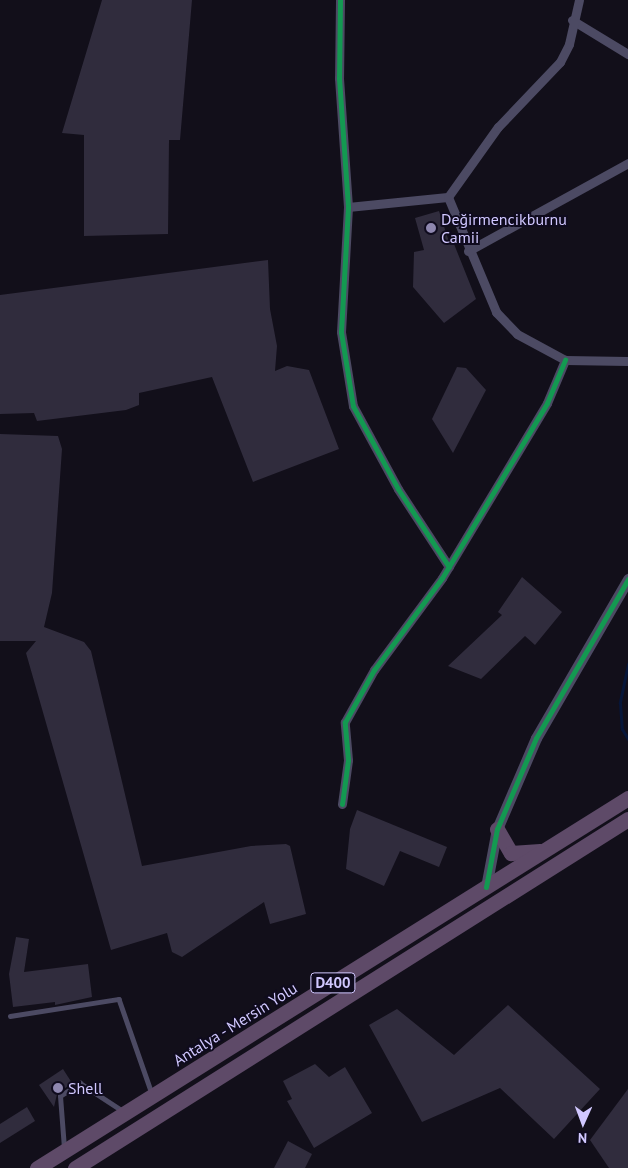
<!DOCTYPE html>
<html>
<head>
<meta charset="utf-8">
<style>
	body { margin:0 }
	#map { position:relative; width:628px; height:1168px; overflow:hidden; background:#120f1a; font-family:"PT Sans",sans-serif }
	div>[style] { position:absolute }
	.stream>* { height:3px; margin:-1.5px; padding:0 1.5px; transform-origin:1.5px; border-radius:1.5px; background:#071639 }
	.building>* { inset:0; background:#302c3d }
	.service>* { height:4.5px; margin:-2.25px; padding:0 2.25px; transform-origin:2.25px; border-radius:2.25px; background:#4c4a63 }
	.minor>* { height:9px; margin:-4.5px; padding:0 4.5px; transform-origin:4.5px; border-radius:4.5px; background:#4c4a63 }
	.tertiary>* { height:11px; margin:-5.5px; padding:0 5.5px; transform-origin:5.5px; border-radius:5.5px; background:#4c4a63 }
	.trunk>* { height:15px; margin:-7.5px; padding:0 7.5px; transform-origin:7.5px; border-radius:7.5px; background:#5e4a68 }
	.cycleway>* { height:5px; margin:-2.5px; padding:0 2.5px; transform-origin:2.5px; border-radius:2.5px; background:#139951 }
	.dots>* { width:14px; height:14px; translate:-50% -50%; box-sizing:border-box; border:2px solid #0f0b1e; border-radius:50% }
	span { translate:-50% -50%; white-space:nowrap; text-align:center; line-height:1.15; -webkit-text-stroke:4px #0f0b1e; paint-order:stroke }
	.shield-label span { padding:1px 4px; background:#0f0b1e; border:1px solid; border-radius:4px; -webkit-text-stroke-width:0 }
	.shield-label { font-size:15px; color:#d1c8ff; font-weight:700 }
	.poi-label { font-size:16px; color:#d1c8ff }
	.left { translate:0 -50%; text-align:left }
	.street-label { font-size:16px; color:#d1c8ff }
	.north { position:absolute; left:558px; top:1098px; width:50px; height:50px; -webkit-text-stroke:4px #0f0b1e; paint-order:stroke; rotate:182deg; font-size:14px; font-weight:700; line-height:20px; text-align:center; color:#d1c8ff }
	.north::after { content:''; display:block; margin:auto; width:18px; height:22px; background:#d1c8ff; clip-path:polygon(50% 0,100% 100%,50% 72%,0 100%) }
</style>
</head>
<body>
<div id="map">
	<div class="stream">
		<i style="left:628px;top:664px;width:40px;rotate:102deg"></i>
		<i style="left:620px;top:703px;width:26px;rotate:86deg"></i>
		<i style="left:622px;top:729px;width:12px;rotate:59deg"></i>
	</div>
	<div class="building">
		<i style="clip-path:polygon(102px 0,192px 0,180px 140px,169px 140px,168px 234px,84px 236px,84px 135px,62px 133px)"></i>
		<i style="clip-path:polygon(439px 211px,450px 245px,454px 244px,476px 299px,444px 323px,413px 287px,414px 252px,424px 250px,415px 218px)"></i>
		<i style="clip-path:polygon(268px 260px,270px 309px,277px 346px,275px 371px,287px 366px,309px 370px,339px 449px,253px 482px,212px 377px,139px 393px,139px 405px,126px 410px,37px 421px,34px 413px,0 414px,0 295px)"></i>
		<i style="clip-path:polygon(457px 367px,466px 368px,486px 390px,453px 453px,432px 419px)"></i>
		<i style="clip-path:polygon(0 434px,58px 436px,62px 449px,52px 593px,44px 627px,84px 642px,91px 651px,142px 866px,251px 846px,286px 844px,290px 846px,306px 914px,270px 924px,264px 902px,182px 957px,172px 952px,167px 933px,111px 950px,26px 653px,36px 641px,0 641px)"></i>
		<i style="clip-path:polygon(522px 577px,562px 612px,535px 645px,525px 636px,481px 679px,448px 666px,502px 615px,498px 612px)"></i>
		<i style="clip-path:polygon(357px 810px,447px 847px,439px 867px,400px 851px,384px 886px,346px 869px,350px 829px)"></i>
		<i style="clip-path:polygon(16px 937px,29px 939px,24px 972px,88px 964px,92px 997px,55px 1005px,55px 1002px,13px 1007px,9px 974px)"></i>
		<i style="clip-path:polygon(508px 1005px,600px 1089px,554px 1139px,500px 1088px,422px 1122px,369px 1025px,397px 1009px,454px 1055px)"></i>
		<i style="clip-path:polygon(315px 1064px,329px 1077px,345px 1067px,372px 1113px,314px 1148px,287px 1101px,292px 1099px,283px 1081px)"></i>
		<i style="clip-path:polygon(63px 1069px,72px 1083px,57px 1094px,54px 1107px,39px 1085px)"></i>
		<i style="clip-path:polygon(628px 1089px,628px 1168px,609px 1168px,590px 1140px)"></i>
		<i style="clip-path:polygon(27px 1107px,35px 1121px,0 1143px,0 1124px)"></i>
		<i style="clip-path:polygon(288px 1141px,312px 1154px,305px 1168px,274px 1168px)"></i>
	</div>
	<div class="service">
		<i style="left:10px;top:1016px;width:110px;rotate:-8.9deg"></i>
		<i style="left:119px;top:999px;width:101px;rotate:70.8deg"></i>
		<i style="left:64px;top:1148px;width:52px;rotate:-94.4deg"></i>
		<i style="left:60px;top:1096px;width:24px;rotate:-33deg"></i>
		<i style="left:80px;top:1083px;width:51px;rotate:33.1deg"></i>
	</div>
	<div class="minor">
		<i style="left:340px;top:0;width:78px;rotate:90.7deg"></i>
		<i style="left:339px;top:78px;width:129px;rotate:86deg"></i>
		<i style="left:348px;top:207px;width:125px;rotate:93.2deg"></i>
		<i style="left:341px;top:332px;width:75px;rotate:80.8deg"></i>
		<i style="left:353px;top:406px;width:94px;rotate:61.5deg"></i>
		<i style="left:398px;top:489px;width:93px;rotate:56.8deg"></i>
		<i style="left:572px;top:20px;width:66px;rotate:31.3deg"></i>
		<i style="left:448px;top:197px;width:125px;rotate:67.3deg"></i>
		<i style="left:496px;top:312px;width:30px;rotate:46deg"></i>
		<i style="left:517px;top:334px;width:55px;rotate:28.4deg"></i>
		<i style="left:565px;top:360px;width:63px;rotate:0.9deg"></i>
		<i style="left:348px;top:207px;width:100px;rotate:-5.7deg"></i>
		<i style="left:448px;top:197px;width:86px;rotate:-54.5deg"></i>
		<i style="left:498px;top:127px;width:90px;rotate:-46.4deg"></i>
		<i style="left:560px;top:62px;width:20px;rotate:-63deg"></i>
		<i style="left:569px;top:44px;width:45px;rotate:-77.2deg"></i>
		<i style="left:468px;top:251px;width:183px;rotate:-28.8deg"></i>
		<i style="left:342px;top:804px;width:44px;rotate:-82.2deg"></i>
		<i style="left:348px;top:760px;width:38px;rotate:-95deg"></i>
		<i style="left:345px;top:722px;width:60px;rotate:-60.9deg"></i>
		<i style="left:374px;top:670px;width:114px;rotate:-53.5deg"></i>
		<i style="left:442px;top:578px;width:204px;rotate:-59deg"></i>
		<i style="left:547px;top:403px;width:47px;rotate:-67.3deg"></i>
	</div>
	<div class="tertiary">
		<i style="left:486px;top:887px;width:59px;rotate:-79.3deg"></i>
		<i style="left:497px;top:829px;width:99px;rotate:-66.8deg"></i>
		<i style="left:536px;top:738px;width:184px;rotate:-59.9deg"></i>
	</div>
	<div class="trunk">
		<i style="left:497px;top:829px;width:28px;rotate:60deg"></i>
		<i style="left:511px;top:853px;width:29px;rotate:-4deg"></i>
		<i style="left:37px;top:1168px;width:697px;rotate:-32.05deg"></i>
		<i style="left:75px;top:1168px;width:654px;rotate:-32.26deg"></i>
	</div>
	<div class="cycleway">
		<i style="left:340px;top:0;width:78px;rotate:90.7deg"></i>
		<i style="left:339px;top:78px;width:129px;rotate:86deg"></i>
		<i style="left:348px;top:207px;width:125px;rotate:93.2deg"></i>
		<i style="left:341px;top:332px;width:75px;rotate:80.8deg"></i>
		<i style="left:353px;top:406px;width:94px;rotate:61.5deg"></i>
		<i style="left:398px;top:489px;width:93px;rotate:56.8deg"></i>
		<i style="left:342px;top:804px;width:44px;rotate:-82.2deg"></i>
		<i style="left:348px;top:760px;width:38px;rotate:-95deg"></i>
		<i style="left:345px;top:722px;width:60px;rotate:-60.9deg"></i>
		<i style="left:374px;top:670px;width:114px;rotate:-53.5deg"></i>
		<i style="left:442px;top:578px;width:204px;rotate:-59deg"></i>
		<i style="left:547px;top:403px;width:47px;rotate:-67.3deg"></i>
		<i style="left:486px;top:887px;width:59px;rotate:-79.3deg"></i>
		<i style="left:497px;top:829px;width:99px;rotate:-66.8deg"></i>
		<i style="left:536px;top:738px;width:184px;rotate:-59.9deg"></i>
	</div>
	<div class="dots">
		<i style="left:431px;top:228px;background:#8e87af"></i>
		<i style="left:58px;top:1088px;background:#8e87af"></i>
	</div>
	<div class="shield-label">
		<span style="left:333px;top:983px">D400</span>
	</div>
	<div class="poi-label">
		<span class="left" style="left:441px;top:228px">Değirmencikburnu<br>Camii</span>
		<span class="left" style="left:68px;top:1088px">Shell</span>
	</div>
	<div class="street-label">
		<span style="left:235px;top:1024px;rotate:-32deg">Antalya - Mersin Yolu</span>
	</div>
	<div class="north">N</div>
</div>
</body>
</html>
